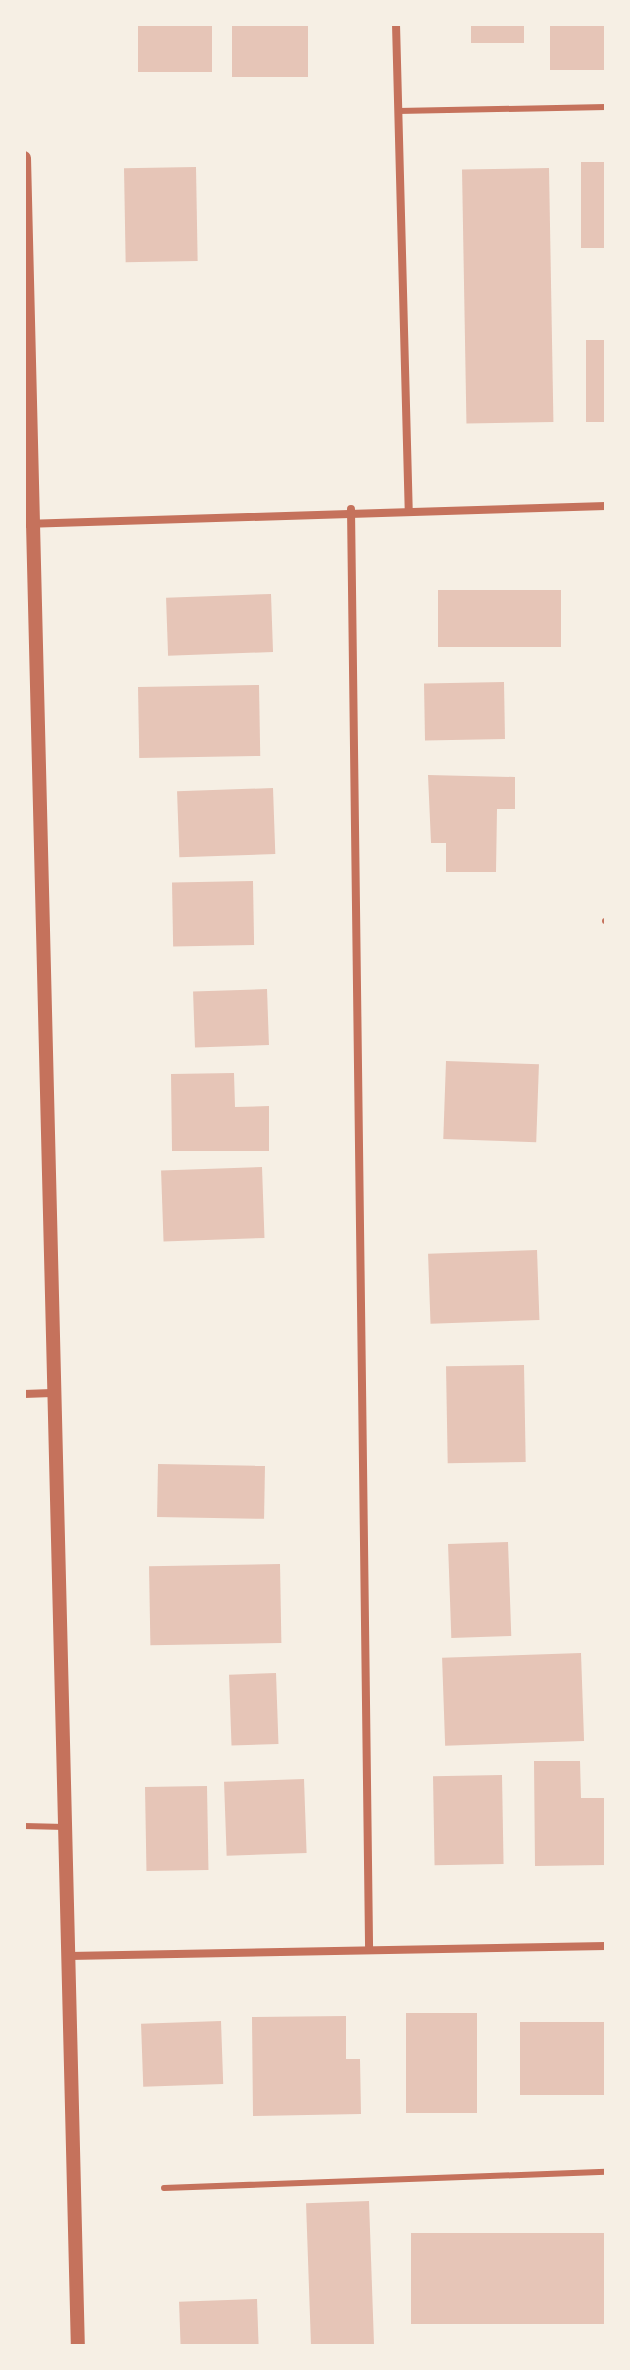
<!DOCTYPE html>
<html>
<head>
<meta charset="utf-8">
<style>
	body { margin:0 }
	#map { position:relative; width:630px; height:2370px; overflow:hidden; background:#f6efe4; font-family:Arial,sans-serif }
	div>[style] { position:absolute }
	.building>* { inset:0; background:#e6c5b7; transform-origin:0 0 }
	.service>* { height:6px; margin:-3px; padding:0 3px; transform-origin:3px; border-radius:3px; background:#c5725c }
	.minor>* { height:8px; margin:-4px; padding:0 4px; transform-origin:4px; border-radius:4px; background:#c5725c }
	.tertiary>* { height:14px; margin:-7px; padding:0 7px; transform-origin:7px; border-radius:7px; background:#c5725c }
	span { translate:-50% -50%; white-space:nowrap; text-align:center; line-height:1.15; -webkit-text-stroke:7px #f6efe4; paint-order:stroke }
	.frame { position:absolute; inset:0; border:26px solid #f6efe4; pointer-events:none }
</style>
</head>
<body>
<div id="map">
	<div class="building">
		<i style="left:138px;top:24px;width:74px;height:48px"></i>
		<i style="left:232px;top:24px;width:76px;height:53px"></i>
		<i style="left:471px;top:24px;width:53px;height:19px"></i>
		<i style="left:550px;top:24px;width:56px;height:46px"></i>
		<i style="left:606px;top:162px;width:86px;height:25px;rotate:90deg"></i>
		<i style="left:196px;top:167px;width:94px;height:72px;rotate:89deg"></i>
		<i style="left:549px;top:168px;width:254px;height:87px;rotate:89deg"></i>
		<i style="left:606px;top:340px;width:82px;height:20px;rotate:90deg"></i>
		<i style="left:561px;top:590px;width:57px;height:123px;rotate:90deg"></i>
		<i style="left:271px;top:594px;width:58px;height:105px;rotate:88deg"></i>
		<i style="left:504px;top:682px;width:57px;height:80px;rotate:89deg"></i>
		<i style="left:259px;top:685px;width:71px;height:121px;rotate:89deg"></i>
		<i style="clip-path:polygon(428px 775px,515px 777px,515px 809px,497px 809px,496px 872px,446px 872px,446px 843px,431px 843px)"></i>
		<i style="left:273px;top:788px;width:66px;height:96px;rotate:88deg"></i>
		<i style="left:253px;top:881px;width:64px;height:81px;rotate:89deg"></i>
		<i style="left:267px;top:989px;width:56px;height:74px;rotate:88deg"></i>
		<i style="left:446px;top:1061px;width:93px;height:78px;rotate:2deg"></i>
		<i style="clip-path:polygon(234px 1073px,235px 1107px,269px 1106px,269px 1151px,172px 1151px,171px 1074px)"></i>
		<i style="left:262px;top:1167px;width:71px;height:101px;rotate:88deg"></i>
		<i style="left:537px;top:1250px;width:70px;height:109px;rotate:88deg"></i>
		<i style="left:524px;top:1365px;width:97px;height:78px;rotate:89deg"></i>
		<i style="left:158px;top:1464px;width:107px;height:53px;rotate:1deg"></i>
		<i style="left:508px;top:1542px;width:94px;height:60px;rotate:88deg"></i>
		<i style="left:280px;top:1564px;width:79px;height:131px;rotate:89deg"></i>
		<i style="left:581px;top:1653px;width:88px;height:139px;rotate:88deg"></i>
		<i style="left:276px;top:1673px;width:71px;height:47px;rotate:88deg"></i>
		<i style="clip-path:polygon(534px 1761px,580px 1761px,581px 1798px,606px 1798px,606px 1865px,535px 1866px)"></i>
		<i style="left:502px;top:1775px;width:89px;height:69px;rotate:89deg"></i>
		<i style="left:304px;top:1779px;width:74px;height:80px;rotate:88deg"></i>
		<i style="left:207px;top:1786px;width:84px;height:62px;rotate:89deg"></i>
		<i style="left:406px;top:2013px;width:71px;height:100px"></i>
		<i style="clip-path:polygon(346px 2016px,346px 2059px,360px 2059px,361px 2114px,253px 2116px,252px 2017px)"></i>
		<i style="left:221px;top:2021px;width:63px;height:80px;rotate:88deg"></i>
		<i style="left:606px;top:2022px;width:73px;height:86px;rotate:90deg"></i>
		<i style="left:369px;top:2201px;width:145px;height:63px;rotate:88deg"></i>
		<i style="left:606px;top:2233px;width:91px;height:195px;rotate:90deg"></i>
		<i style="left:257px;top:2299px;width:47px;height:78px;rotate:88deg"></i>
	</div>
	<div class="service">
		<i style="left:398px;top:111px;width:208px;rotate:-1.1deg"></i>
		<i style="left:605px;top:921px;width:1px"></i>
		<i style="left:24px;top:1826px;width:41px;rotate:1.4deg"></i>
		<i style="left:164px;top:2188px;width:442px;rotate:-2.1deg"></i>
	</div>
	<div class="minor">
		<i style="left:396px;top:24px;width:484px;rotate:88.5deg"></i>
		<i style="left:351px;top:509px;width:1438px;rotate:89.28deg"></i>
		<i style="left:24px;top:524px;width:582px;rotate:-1.77deg"></i>
		<i style="left:24px;top:1394px;width:28px;rotate:-2deg"></i>
		<i style="left:69px;top:1956px;width:537px;rotate:-1.07deg"></i>
	</div>
	<div class="tertiary">
		<i style="left:24px;top:158px;width:2189px;rotate:88.59deg"></i>
	</div>
	<div class="frame"></div>
</div>
</body>
</html>
